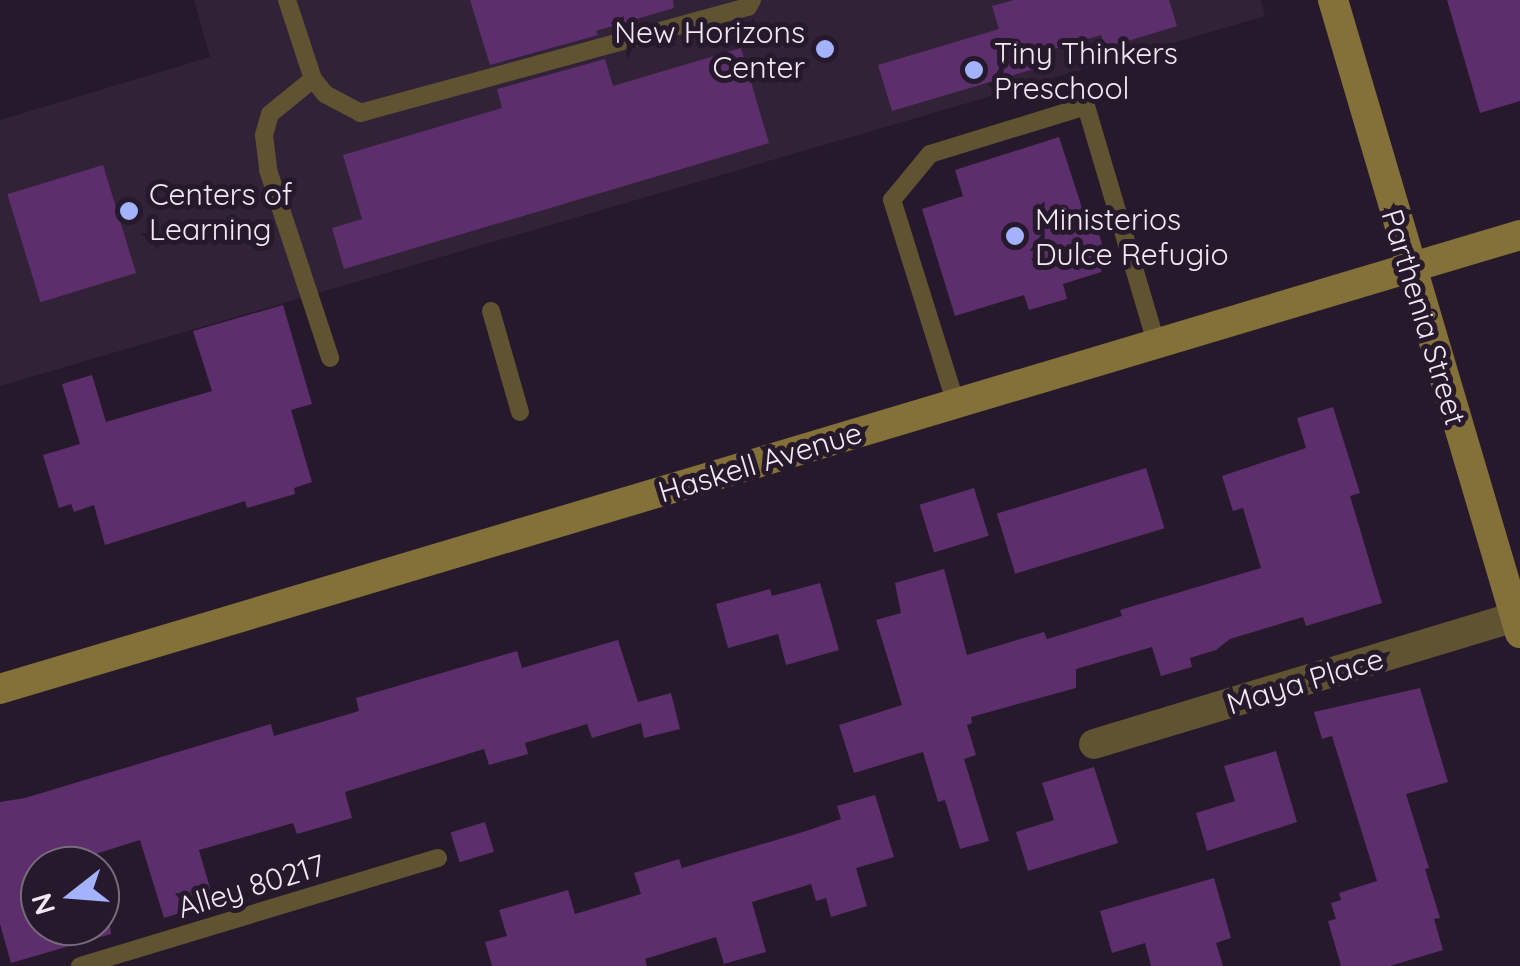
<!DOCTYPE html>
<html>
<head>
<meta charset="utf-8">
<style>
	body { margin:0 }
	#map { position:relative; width:1520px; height:966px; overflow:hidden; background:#26192b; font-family:Quicksand,sans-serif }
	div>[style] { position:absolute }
	.built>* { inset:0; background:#322238 }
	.building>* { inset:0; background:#5d2e6c; transform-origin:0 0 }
	.lane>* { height:18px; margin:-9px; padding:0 9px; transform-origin:9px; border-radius:9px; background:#5f5332 }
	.street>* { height:30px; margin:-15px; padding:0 15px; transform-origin:15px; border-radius:15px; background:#5f5332 }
	.secondary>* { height:30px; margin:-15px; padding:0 15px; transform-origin:15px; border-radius:15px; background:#847039 }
	.dots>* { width:28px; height:28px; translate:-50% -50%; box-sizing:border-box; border:5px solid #26192b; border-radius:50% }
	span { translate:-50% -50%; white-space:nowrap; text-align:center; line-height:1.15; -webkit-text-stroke:10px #26192b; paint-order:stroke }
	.poi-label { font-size:30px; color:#f1e8f4 }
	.right { translate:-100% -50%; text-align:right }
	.left { translate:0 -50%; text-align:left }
	.street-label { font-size:30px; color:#f1e8f4 }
	.north { position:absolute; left:20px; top:846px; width:100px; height:100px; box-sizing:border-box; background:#26192b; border:2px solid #776c7b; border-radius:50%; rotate:253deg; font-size:28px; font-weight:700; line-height:40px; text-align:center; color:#f1e8f4 }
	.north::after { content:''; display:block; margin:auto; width:35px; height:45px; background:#a2b2fd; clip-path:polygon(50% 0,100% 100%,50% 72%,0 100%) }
</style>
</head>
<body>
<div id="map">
	<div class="built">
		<i style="clip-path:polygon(194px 0,1261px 0,1265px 16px,0 386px,0 120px,210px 57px)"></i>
	</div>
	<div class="building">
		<i style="clip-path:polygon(470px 0,673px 0,674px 8px,596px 31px,598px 35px,490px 65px)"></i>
		<i style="clip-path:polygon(1014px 0,1169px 0,1177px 26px,1105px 48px,1101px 35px,1047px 51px,1051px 64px,892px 111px,878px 65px,999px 29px,992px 6px)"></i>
		<i style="clip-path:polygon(1447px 0,1520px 0,1520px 101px,1480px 113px)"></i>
		<i style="clip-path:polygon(741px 48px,769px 143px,344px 269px,332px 228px,362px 219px,343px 155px,502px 108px,497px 89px,605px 59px,613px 86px)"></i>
		<i style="clip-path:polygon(1059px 137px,1085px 217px,1093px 214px,1105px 254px,1101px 272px,1063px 284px,1067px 299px,1029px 310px,1024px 295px,955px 316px,922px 209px,963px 196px,955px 170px)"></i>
		<i style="left:103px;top:165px;width:113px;height:100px;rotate:73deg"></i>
		<i style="clip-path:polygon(283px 305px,312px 404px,291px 410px,312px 482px,294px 488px,295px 494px,247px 508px,245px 501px,105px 545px,94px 505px,74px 512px,71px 504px,59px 508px,43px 455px,80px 444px,62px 384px,92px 375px,106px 422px,212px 391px,193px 331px)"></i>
		<i style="clip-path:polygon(1333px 407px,1360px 493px,1350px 496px,1382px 603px,1306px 626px,1303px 617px,1230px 639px,1216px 650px,1190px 658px,1192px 667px,1161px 676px,1152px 647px,1076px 669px,1076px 688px,971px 717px,972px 723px,967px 725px,976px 755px,964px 759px,989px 841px,960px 849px,945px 800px,938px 802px,923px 752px,854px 773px,839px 725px,902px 705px,876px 620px,901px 613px,895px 583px,944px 569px,967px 655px,1044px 632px,1047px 639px,1122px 616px,1120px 610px,1261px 568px,1243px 508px,1233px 511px,1222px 476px,1306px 448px,1297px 418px)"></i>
		<i style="left:1146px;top:468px;width:63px;height:156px;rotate:73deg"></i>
		<i style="left:974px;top:488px;width:50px;height:57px;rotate:73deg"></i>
		<i style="clip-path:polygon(820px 583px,839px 650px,786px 665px,778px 634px,728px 648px,716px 604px,770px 589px,772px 596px)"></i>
		<i style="clip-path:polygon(618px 640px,638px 702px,671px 693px,680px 729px,644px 738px,641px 723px,592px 738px,587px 724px,525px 743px,528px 754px,489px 765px,484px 749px,345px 792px,352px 818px,297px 834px,293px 823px,199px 850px,214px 902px,164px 918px,140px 840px,57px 866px,40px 866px,40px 926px,110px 926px,111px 934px,11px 963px,0 924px,0 802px,25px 798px,271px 724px,274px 736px,359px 711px,356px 698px,517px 651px,522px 668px)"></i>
		<i style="clip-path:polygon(1420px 688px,1448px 782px,1406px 794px,1429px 868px,1425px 869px,1440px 918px,1434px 919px,1443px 950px,1390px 966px,1341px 966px,1328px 921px,1336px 919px,1331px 903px,1341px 900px,1339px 893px,1377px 881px,1332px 736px,1322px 739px,1314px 712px)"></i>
		<i style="clip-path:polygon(1276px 751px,1297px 822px,1207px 851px,1196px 813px,1235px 801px,1224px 766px)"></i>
		<i style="clip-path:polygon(1094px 767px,1118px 843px,1028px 871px,1016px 832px,1054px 820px,1042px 783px)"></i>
		<i style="clip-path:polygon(875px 795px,894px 857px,856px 868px,867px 906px,831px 917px,826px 898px,816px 901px,811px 884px,752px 902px,766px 952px,724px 964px,716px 937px,645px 959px,647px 966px,492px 966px,485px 942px,507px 936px,499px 910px,568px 890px,575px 914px,641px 894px,634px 873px,679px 859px,682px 868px,806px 831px,841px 819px,837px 806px)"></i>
		<i style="left:485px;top:822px;width:31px;height:36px;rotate:73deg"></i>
		<i style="clip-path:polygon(1214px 878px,1231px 938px,1216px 943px,1223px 966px,1151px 966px,1145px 943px,1112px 953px,1100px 911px)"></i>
	</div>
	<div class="lane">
		<i style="left:287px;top:0;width:83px;rotate:71.8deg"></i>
		<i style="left:313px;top:79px;width:19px;rotate:51deg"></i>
		<i style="left:325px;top:94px;width:40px;rotate:28deg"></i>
		<i style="left:360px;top:113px;width:402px;rotate:-15.3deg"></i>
		<i style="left:748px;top:7px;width:8px;rotate:-60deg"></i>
		<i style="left:313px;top:79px;width:55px;rotate:140.9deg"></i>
		<i style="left:270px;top:114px;width:22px;rotate:106deg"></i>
		<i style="left:264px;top:135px;width:35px;rotate:83deg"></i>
		<i style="left:268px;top:170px;width:198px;rotate:71.7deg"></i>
		<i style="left:491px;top:311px;width:105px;rotate:74deg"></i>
		<i style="left:956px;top:404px;width:214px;rotate:-107.4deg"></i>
		<i style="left:892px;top:200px;width:60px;rotate:-50.4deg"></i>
		<i style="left:930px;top:154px;width:163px;rotate:-17.1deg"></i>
		<i style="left:1086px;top:106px;width:247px;rotate:73.5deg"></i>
		<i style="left:80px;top:966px;width:374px;rotate:-16.8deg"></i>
	</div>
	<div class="street">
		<i style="left:1094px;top:744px;width:440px;rotate:-16.8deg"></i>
	</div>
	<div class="secondary">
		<i style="left:1333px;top:0;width:660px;rotate:73.54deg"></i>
		<i style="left:0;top:689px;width:1586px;rotate:-16.63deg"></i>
	</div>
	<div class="dots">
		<i style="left:825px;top:49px;background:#a2b2fd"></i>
		<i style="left:974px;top:70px;background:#a2b2fd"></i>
		<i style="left:129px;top:211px;background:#a2b2fd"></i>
		<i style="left:1015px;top:236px;background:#a2b2fd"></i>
	</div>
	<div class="poi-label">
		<span class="right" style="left:805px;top:49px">New Horizons<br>Center</span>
		<span class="left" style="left:994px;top:70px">Tiny Thinkers<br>Preschool</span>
		<span class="left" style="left:149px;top:211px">Centers of<br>Learning</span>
		<span class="left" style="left:1035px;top:236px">Ministerios<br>Dulce Refugio</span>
	</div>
	<div class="street-label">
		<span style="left:1424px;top:317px;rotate:73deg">Parthenia Street</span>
		<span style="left:760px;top:462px;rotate:-17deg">Haskell Avenue</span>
		<span style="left:1305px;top:681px;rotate:-17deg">Maya Place</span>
		<span style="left:251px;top:886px;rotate:-17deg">Alley 80217</span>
	</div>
	<div class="north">N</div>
</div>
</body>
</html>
